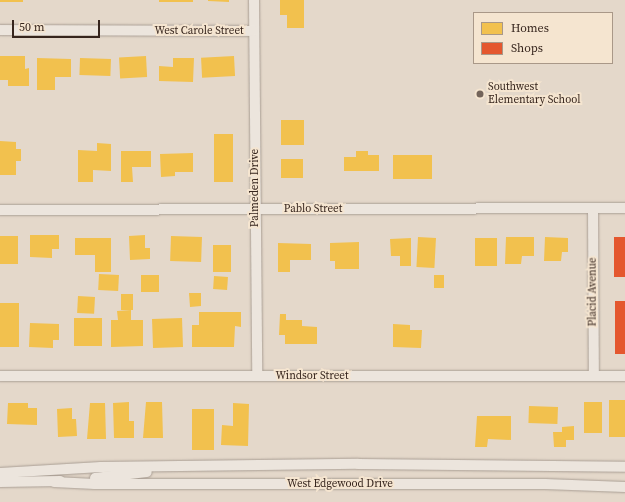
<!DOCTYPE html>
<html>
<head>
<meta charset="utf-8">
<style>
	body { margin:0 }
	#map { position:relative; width:625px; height:502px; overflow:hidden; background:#e4d8ca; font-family:"Source Serif 4",serif }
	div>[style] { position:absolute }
	.homes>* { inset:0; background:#f2c14e; transform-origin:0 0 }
	.shops>* { inset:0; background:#e4572e; transform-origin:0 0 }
	.roads { filter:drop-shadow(0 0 1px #a99e94) drop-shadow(0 0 1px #a99e94) }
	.minor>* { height:10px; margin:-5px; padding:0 5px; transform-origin:5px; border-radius:5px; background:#ece5dd }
	.dots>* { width:11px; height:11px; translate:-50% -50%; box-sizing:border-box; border:2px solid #f5e5d0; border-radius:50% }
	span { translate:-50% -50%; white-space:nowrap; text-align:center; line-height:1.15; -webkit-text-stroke:4px #f5e5d0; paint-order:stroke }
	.street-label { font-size:11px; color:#36251d }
	.poi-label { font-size:11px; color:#36251d }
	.left { translate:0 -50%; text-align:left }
	.legend { position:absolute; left:473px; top:12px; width:140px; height:52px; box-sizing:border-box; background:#f5e5d0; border:1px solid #a99888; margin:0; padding:5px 7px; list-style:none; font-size:12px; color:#36251d }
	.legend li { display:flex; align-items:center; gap:8px; height:20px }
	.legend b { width:20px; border:1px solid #a99888 }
	.scale { position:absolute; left:12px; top:20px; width:88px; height:18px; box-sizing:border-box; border:2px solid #36251d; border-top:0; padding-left:5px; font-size:12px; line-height:14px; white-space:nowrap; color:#36251d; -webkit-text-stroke:3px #f5e5d0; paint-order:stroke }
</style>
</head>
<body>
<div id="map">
	<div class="homes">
		<i style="left:0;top:0;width:23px;height:2px"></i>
		<i style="left:159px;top:0;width:34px;height:2px"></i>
		<i style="clip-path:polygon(208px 0,229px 0,229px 2px,208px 1px)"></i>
		<i style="clip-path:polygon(280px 0,304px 0,304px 28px,287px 28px,287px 15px,280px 15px)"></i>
		<i style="clip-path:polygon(0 56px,25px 56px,25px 69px,29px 68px,29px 86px,8px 86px,8px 80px,0 80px)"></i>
		<i style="left:146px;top:56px;width:21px;height:27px;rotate:87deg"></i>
		<i style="left:234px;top:56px;width:20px;height:33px;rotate:87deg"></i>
		<i style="clip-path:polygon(37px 58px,71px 59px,71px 77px,55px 77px,55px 90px,37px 90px)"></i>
		<i style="left:80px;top:58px;width:31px;height:17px;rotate:2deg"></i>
		<i style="clip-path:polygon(173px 58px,194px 58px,193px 82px,159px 81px,159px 66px,173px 67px)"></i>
		<i style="left:281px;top:120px;width:23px;height:25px"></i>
		<i style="left:214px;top:134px;width:19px;height:48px"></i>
		<i style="clip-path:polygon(0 141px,16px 142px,16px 149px,21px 149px,21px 161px,16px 161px,16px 175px,0 175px)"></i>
		<i style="clip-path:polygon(97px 143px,111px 144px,111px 171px,93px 170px,93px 182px,78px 182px,78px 150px,97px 151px)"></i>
		<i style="clip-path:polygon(121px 151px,151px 151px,151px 167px,132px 167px,133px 182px,121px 182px)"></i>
		<i style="clip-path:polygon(356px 151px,368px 151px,368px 155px,379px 155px,379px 171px,344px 171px,344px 157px,356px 157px)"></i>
		<i style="clip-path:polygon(193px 153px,193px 172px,175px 172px,175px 176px,161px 177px,160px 154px)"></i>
		<i style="left:432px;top:155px;width:24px;height:39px;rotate:90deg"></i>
		<i style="left:281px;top:159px;width:22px;height:19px"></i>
		<i style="clip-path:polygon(30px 235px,59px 235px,59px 249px,52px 249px,52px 258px,30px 257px)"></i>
		<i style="clip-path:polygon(145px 235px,145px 248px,150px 248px,150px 259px,130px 260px,129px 236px)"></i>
		<i style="left:0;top:236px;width:18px;height:28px"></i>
		<i style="left:171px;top:236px;width:31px;height:25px;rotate:2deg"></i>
		<i style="left:418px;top:237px;width:18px;height:30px;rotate:3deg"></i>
		<i style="clip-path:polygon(506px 237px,534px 237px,534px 256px,522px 256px,521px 264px,505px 264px)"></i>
		<i style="clip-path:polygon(545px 237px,568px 238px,568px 252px,562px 252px,561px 261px,544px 261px)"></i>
		<i style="clip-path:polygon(75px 238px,111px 238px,111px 272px,95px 272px,95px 255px,75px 255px)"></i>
		<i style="clip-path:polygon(411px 238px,411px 266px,400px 266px,400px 256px,391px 256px,390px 239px)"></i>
		<i style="left:475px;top:238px;width:22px;height:28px"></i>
		<i style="clip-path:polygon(359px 242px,359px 269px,335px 269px,335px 261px,330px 261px,330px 243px)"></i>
		<i style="clip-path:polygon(278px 243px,311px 244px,311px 260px,290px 260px,290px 272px,278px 272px)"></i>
		<i style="left:231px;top:245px;width:27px;height:18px;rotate:90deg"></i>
		<i style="left:99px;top:274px;width:20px;height:16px;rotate:3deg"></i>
		<i style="left:141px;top:275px;width:18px;height:17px"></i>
		<i style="left:434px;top:275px;width:10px;height:13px"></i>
		<i style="left:214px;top:276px;width:14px;height:13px;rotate:4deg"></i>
		<i style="clip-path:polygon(189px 293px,201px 293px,201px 306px,190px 307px)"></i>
		<i style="left:121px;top:294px;width:12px;height:16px"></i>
		<i style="left:78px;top:296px;width:17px;height:17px;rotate:3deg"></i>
		<i style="left:0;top:303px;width:19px;height:44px"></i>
		<i style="clip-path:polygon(131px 310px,131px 320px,143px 320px,143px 346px,111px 347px,111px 320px,118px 320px,117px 311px)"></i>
		<i style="clip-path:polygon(199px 312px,241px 312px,241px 327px,235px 326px,234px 347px,192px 347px,192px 325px,199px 325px)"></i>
		<i style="clip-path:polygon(280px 314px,286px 314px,286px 320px,302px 320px,302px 326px,317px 327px,317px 344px,285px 344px,285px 335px,279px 335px)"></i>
		<i style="left:74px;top:318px;width:28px;height:28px"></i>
		<i style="left:182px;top:318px;width:29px;height:30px;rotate:88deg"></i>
		<i style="clip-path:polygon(30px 323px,59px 324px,59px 340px,53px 340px,53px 348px,29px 347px)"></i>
		<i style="clip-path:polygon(393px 324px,410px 325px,410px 330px,422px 330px,421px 348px,393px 347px)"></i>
		<i style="left:609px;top:400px;width:16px;height:37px"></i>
		<i style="clip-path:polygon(129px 402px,129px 421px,134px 421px,134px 438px,114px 438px,113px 403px)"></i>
		<i style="clip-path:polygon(146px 402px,162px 402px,163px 438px,143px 438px)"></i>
		<i style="left:584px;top:402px;width:18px;height:31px"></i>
		<i style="clip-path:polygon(8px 403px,28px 403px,28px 408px,37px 408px,37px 425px,7px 424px)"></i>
		<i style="clip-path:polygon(90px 403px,105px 403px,106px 439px,87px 439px)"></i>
		<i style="clip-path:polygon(233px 403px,249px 404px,248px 446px,221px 445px,222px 425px,233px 426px)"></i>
		<i style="left:529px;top:406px;width:29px;height:17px;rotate:2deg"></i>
		<i style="clip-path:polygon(72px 408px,72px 419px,76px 419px,77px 436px,58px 437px,57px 409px)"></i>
		<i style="left:192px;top:409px;width:22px;height:41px"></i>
		<i style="clip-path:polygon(477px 416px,511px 416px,511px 440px,488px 439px,487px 447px,475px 447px)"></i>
		<i style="clip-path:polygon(574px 426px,574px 440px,566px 440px,566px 447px,554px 447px,553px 432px,562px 432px,562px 427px)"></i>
	</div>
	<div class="shops">
		<i style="left:614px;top:237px;width:11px;height:40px"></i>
		<i style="left:615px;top:301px;width:10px;height:53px"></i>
	</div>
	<div class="roads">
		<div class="minor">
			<i style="left:254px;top:0;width:375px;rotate:89.5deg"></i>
			<i style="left:0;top:30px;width:254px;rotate:0.2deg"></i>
			<i style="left:593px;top:208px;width:168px;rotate:89.7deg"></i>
			<i style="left:0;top:210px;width:625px;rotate:-0.18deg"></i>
			<i style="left:0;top:376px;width:625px"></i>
			<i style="left:0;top:473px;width:101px;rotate:-3.4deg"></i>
			<i style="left:101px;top:467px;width:257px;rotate:-0.7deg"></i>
			<i style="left:358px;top:464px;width:267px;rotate:0.6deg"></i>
			<i style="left:95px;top:478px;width:52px;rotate:-6.6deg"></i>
			<i style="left:0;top:482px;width:60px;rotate:-1deg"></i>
			<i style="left:54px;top:482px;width:41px;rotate:2.8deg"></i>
			<i style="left:95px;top:484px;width:450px"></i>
			<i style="left:545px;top:484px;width:80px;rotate:2.1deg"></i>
		</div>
	</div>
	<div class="dots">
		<i style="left:480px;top:94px;background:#73645a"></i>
	</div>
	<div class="street-label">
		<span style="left:199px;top:31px">West Carole Street</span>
		<span style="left:255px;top:188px;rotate:-90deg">Palmeden Drive</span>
		<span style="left:313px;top:209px">Pablo Street</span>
		<span style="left:593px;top:292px;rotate:-90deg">Placid Avenue</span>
		<span style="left:312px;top:376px">Windsor Street</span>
		<span style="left:340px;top:484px">West Edgewood Drive</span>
	</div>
	<div class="poi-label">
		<span class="left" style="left:488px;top:94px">Southwest<br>Elementary School</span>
	</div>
	<ul class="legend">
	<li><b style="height:11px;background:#f2c14e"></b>Homes</li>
	<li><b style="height:11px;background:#e4572e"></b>Shops</li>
	</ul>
	<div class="scale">50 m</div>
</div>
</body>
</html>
